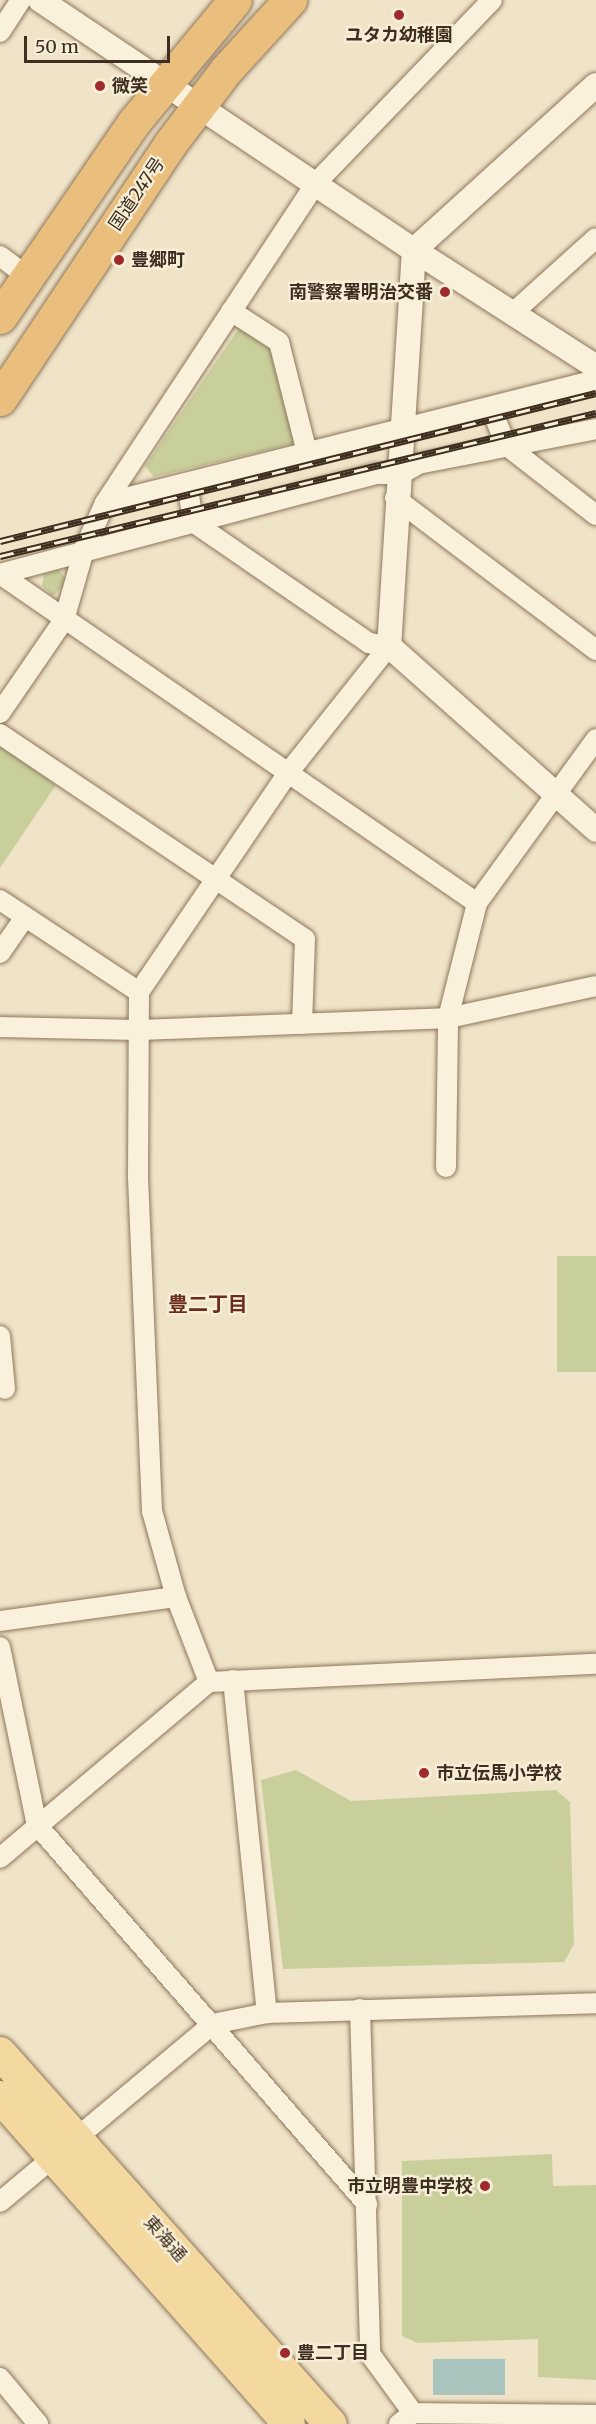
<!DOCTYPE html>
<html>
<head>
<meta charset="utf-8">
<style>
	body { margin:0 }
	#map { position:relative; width:596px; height:2424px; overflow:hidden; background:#f0e4c8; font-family:Merriweather,"Noto Sans JP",serif }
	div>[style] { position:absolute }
	.green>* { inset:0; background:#c9cf9b; transform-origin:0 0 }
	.water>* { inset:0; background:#a9c4bc; transform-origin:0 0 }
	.roads { filter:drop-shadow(0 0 2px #8d765c) drop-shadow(0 0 2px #8d765c) }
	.minor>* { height:20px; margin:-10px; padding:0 10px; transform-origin:10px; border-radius:10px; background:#faf1dc }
	.tertiary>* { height:24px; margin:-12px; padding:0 12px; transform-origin:12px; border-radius:12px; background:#faf1dc }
	.primary>* { height:32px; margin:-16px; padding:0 16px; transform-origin:16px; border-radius:16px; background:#f3d9a0 }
	.trunk>* { height:33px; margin:-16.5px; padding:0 16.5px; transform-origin:16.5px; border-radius:16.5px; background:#eabe7c }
	.rail>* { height:7px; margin-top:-3.5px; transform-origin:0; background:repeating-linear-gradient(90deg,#f7eed8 0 14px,#3d2e20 0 28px); box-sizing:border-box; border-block:2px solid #3d2e20 }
	.dots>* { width:16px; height:16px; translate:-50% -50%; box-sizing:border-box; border:3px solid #f7eed8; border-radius:50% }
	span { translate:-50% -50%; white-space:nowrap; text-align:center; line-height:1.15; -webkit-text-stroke:4.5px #f7eed8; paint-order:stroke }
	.poi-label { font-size:18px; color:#3d2e20; font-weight:700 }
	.left { translate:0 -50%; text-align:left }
	.right { translate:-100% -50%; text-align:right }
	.street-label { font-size:18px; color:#3d2e20 }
	.neighbourhood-label { font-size:20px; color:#6b2e1e; font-weight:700 }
	.scale { position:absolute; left:24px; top:36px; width:146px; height:27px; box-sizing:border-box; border:3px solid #3d2e20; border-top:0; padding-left:8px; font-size:18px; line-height:21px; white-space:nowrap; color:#3d2e20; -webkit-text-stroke:4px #f7eed8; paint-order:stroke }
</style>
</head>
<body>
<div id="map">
	<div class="green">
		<i style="clip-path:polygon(239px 328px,272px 346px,297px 437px,293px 444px,154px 477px,145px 466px)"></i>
		<i style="clip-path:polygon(58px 569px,68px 581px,53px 596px,42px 586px,44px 574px)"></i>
		<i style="clip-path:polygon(0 746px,56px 785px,0 868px)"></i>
		<i style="left:596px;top:1256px;width:116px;height:39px;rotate:90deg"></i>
		<i style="clip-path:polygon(296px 1770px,351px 1801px,556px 1790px,570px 1802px,574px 1944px,564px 1962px,283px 1969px,261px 1780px)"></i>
		<i style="clip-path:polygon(552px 2154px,553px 2186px,596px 2185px,596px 2380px,538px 2377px,538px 2339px,417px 2343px,402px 2336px,402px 2161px)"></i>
	</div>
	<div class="water">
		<i style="left:433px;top:2359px;width:72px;height:36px"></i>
	</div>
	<div class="roads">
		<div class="minor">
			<i style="left:0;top:32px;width:38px;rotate:-57deg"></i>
			<i style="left:0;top:256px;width:35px;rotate:37deg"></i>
			<i style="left:231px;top:311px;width:57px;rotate:32.9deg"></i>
			<i style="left:279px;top:342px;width:114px;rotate:75.8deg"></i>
			<i style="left:514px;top:312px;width:110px;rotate:-42.1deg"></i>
			<i style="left:491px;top:408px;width:40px;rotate:68deg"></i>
			<i style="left:506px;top:445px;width:114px;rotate:37.9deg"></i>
			<i style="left:187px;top:483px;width:39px;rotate:81deg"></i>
			<i style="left:193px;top:522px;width:214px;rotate:34.5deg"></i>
			<i style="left:369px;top:643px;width:20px;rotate:9deg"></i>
			<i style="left:395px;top:498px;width:252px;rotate:37.1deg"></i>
			<i style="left:105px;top:503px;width:506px;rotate:-14.06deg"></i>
			<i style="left:0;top:574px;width:390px;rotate:-14.9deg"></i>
			<i style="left:377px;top:474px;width:24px"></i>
			<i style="left:401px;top:474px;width:20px;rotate:-30deg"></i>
			<i style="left:418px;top:464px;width:181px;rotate:-11.1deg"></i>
			<i style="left:0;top:574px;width:579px;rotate:34.6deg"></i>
			<i style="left:0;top:713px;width:113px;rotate:-55.5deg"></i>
			<i style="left:64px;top:620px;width:76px;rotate:-74deg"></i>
			<i style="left:85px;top:547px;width:48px;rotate:-65.6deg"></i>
			<i style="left:105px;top:503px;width:382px;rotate:-56.6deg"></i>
			<i style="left:315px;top:184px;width:255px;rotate:-46.1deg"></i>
			<i style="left:0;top:734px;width:367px;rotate:33.9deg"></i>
			<i style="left:305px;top:939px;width:85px;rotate:92deg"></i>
			<i style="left:0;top:900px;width:167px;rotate:33.5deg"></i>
			<i style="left:0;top:953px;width:44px;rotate:-55.2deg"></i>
			<i style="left:0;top:1027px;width:137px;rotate:1.3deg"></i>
			<i style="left:137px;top:1030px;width:311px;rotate:-2.2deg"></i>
			<i style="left:448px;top:1018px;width:151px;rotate:-12.2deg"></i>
			<i style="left:446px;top:1167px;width:149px;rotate:-89.2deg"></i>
			<i style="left:448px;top:1018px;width:119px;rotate:-75.8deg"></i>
			<i style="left:477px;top:903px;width:203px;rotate:-54deg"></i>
			<i style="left:0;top:1336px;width:53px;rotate:84.6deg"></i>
			<i style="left:0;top:1621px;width:178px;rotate:-7.8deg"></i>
			<i style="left:0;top:1647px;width:182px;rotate:78.3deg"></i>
			<i style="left:37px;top:1825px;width:503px;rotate:48.95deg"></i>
			<i style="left:233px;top:1680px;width:335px;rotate:84.2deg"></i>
			<i style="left:209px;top:1682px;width:91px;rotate:-111.2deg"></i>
			<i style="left:176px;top:1597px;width:89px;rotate:-105.6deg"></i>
			<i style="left:152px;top:1511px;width:333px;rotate:-92.4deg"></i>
			<i style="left:138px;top:1178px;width:186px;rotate:-89.7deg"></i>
			<i style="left:139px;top:992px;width:265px;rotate:-55.8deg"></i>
			<i style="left:288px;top:773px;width:162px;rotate:-51.5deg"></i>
			<i style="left:0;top:1858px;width:273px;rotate:-40.1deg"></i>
			<i style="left:209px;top:1682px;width:387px;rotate:-2.7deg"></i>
			<i style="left:360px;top:2009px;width:345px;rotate:88.3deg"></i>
			<i style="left:370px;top:2354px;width:73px;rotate:53.9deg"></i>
			<i style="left:0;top:2202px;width:278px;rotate:-39.9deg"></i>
			<i style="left:213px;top:2024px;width:55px;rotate:-11.5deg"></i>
			<i style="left:267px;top:2013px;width:329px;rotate:-1.7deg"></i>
			<i style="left:0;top:2378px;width:60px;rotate:50.4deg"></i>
			<i style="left:399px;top:2424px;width:18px;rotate:-38deg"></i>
			<i style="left:413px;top:2413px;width:183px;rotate:0.6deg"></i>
		</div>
		<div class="tertiary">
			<i style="left:40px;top:0;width:450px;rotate:33.8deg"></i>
			<i style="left:414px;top:250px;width:397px;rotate:93.6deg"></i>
			<i style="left:389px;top:646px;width:277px;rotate:41.6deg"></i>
			<i style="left:596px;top:85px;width:246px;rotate:137.8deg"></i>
			<i style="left:414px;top:250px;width:216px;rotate:32.7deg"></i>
		</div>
		<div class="primary">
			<i style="left:0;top:2053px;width:497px;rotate:48.3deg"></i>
			<i style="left:0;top:2097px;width:436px;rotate:48.5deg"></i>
		</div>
		<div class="trunk">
			<i style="left:0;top:317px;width:237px;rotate:-55.5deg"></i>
			<i style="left:134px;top:122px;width:158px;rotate:-50.4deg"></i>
			<i style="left:0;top:399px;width:306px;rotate:-56.3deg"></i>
			<i style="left:170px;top:144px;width:93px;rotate:-52.9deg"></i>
			<i style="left:226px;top:70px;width:95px;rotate:-47.6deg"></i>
		</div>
	</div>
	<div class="rail">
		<i style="left:0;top:541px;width:614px;rotate:-13.95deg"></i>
		<i style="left:0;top:556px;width:613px;rotate:-13.49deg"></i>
	</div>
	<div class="dots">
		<i style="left:399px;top:15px;background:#9e2a2b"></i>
		<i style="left:100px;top:86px;background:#9e2a2b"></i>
		<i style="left:119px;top:260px;background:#9e2a2b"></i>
		<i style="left:445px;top:292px;background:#9e2a2b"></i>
		<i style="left:424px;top:1773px;background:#9e2a2b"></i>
		<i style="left:485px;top:2186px;background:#9e2a2b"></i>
		<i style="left:285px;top:2353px;background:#9e2a2b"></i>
	</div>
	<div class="poi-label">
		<span style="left:399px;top:35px">ユタカ幼稚園</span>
		<span class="left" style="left:112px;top:86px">微笑</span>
		<span class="left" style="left:131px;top:260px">豊郷町</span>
		<span class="right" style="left:433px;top:292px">南警察署明治交番</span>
		<span class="left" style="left:436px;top:1773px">市立伝馬小学校</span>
		<span class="right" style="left:473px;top:2186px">市立明豊中学校</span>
		<span class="left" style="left:297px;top:2353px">豊二丁目</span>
	</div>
	<div class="street-label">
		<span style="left:137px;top:194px;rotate:-56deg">国道247号</span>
		<span style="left:165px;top:2239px;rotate:48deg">東海通</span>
	</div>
	<div class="neighbourhood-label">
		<span style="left:208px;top:1303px">豊二丁目</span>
	</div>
	<div class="scale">50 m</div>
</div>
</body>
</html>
